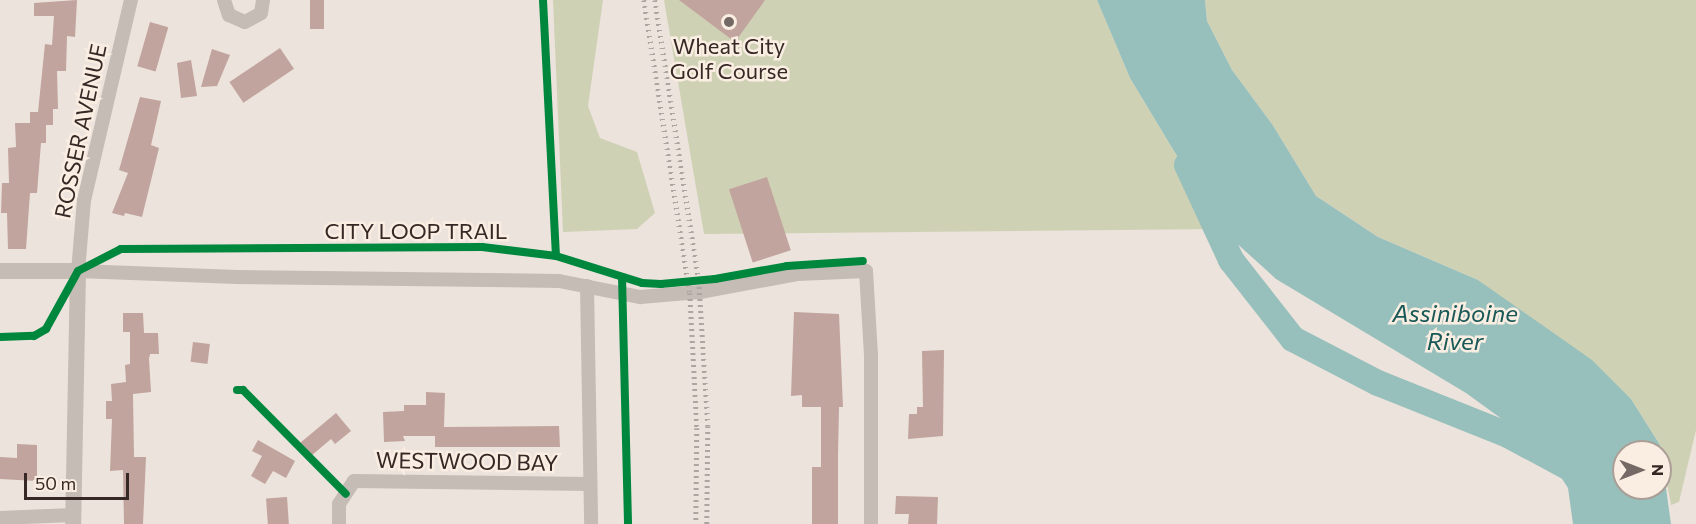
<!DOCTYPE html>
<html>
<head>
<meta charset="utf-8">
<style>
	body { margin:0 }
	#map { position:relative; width:1696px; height:524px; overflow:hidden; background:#ece3dc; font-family:Commissioner,sans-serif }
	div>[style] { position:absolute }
	.green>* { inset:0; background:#cfd1b5 }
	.water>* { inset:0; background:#97c0bc }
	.river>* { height:26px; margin:-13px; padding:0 13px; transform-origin:13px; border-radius:13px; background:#97c0bc }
	.building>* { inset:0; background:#c1a49d; transform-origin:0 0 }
	.minor>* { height:14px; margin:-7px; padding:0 7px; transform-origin:7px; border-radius:7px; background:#c5bcb6 }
	.tertiary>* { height:16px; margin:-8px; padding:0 8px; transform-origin:8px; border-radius:8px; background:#c5bcb6 }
	.rail>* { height:4.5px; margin-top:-2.25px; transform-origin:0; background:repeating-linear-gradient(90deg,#aca5a0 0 1.5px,transparent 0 6px) }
	.cycleway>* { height:8px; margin:-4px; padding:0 4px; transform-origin:4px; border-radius:4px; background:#00873e }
	.dots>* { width:16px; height:16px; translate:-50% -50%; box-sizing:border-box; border:3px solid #faede2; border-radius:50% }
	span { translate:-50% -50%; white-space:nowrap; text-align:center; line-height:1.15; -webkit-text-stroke:5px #faede2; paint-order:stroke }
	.poi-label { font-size:22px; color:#352825 }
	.street-label { font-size:22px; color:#352825 }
	.water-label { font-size:24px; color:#185857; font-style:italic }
	.north { position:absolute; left:1612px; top:440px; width:60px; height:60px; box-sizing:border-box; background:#faede2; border:2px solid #ab9e96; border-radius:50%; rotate:90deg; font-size:16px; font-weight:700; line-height:24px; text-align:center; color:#352825 }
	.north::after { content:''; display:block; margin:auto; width:21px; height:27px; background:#756965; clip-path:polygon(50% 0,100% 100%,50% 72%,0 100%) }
	.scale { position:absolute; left:24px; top:473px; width:105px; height:27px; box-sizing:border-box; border:3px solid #352825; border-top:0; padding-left:8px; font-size:18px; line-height:21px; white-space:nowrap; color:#352825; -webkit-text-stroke:4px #faede2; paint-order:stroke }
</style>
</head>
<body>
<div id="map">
	<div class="green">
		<i style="clip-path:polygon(553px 0,603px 0,588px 106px,600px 138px,637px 152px,655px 213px,637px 229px,563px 232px)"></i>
		<i style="clip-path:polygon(664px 0,1097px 0,1130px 78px,1221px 229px,704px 234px)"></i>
		<i style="clip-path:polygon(1205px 0,1696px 0,1696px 430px,1679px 502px,1671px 505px,1660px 445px,1631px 399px,1478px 280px,1378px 237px,1316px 196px,1272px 124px,1232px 70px,1207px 21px)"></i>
	</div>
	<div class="water">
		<i style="clip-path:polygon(evenodd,1097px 0,1205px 0,1207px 21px,1232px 70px,1272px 124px,1316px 196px,1378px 237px,1478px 280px,1592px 360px,1631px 399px,1660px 445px,1671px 524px,1573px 524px,1568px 488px,1542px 448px,1466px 393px,1276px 279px,1221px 229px,1130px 78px,1097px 0,1624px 452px,1660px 452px,1660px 488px,1624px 488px,1624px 452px)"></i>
	</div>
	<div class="river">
		<i style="left:1187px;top:165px;width:105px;rotate:65.1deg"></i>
		<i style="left:1231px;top:260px;width:100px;rotate:51.9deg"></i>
		<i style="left:1293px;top:339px;width:96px;rotate:27.4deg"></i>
		<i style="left:1378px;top:383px;width:140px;rotate:21.8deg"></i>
		<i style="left:1508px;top:435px;width:81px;rotate:28.2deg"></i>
	</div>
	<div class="building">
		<i style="clip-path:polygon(77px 0,75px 37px,67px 36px,66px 71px,57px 71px,58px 109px,53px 109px,53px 125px,46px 125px,46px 143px,41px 143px,37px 193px,30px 193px,26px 249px,8px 249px,7px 213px,1px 213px,2px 183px,9px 183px,8px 148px,16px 147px,15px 123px,30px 123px,30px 112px,38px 112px,45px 44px,52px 45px,54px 16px,34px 16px,34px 3px)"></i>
		<i style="left:310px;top:0;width:14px;height:29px"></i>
		<i style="clip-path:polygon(679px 0,765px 0,735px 42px)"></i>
		<i style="left:150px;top:22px;width:19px;height:46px;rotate:16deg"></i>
		<i style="left:280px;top:48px;width:25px;height:61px;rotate:56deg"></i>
		<i style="clip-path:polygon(212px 49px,230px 55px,217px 86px,201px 87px)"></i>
		<i style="clip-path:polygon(191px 60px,197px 96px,181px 98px,177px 63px)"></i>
		<i style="clip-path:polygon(140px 97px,161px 101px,151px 145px,159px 148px,142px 217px,125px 213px,124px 216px,112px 213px,128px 173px,119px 170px)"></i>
		<i style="left:767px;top:177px;width:77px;height:40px;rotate:72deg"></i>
		<i style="clip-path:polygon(794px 312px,839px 314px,843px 407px,839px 407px,838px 455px,838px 524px,812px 524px,812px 467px,821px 467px,821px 407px,802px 407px,802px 395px,791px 396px)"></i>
		<i style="clip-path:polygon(123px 313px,143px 313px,144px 333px,158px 333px,159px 354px,150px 354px,149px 359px,151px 392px,133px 394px,134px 457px,146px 457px,143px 524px,124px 524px,123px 470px,110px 471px,112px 419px,106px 419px,106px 401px,112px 401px,111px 384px,126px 382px,125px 365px,130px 364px,130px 332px,123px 332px)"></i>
		<i style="left:193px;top:342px;width:17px;height:20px;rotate:7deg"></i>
		<i style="clip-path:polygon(944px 350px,943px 436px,908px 439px,909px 414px,917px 414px,917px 407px,923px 407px,922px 351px)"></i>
		<i style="clip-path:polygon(426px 392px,445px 393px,444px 427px,559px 426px,560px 447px,435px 447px,435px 436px,403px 436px,405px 441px,384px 442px,383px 412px,404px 411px,404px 405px,426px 405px)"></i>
		<i style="clip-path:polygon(336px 413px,351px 431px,335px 444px,331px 439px,311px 456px,300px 443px)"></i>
		<i style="clip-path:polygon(258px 440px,295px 461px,286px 478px,273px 471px,265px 484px,251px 476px,262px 456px,252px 451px)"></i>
		<i style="clip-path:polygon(17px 444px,37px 445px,37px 481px,0 479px,0 457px,17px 458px)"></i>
		<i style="clip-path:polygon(896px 496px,938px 497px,937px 524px,908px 524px,909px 514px,895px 514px)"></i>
		<i style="left:287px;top:497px;width:27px;height:21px;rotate:86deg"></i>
	</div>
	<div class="minor">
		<i style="left:131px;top:0;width:205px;rotate:103.2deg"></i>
		<i style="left:84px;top:200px;width:71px;rotate:94.8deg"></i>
		<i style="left:78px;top:271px;width:159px;rotate:2.2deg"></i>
		<i style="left:237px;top:277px;width:322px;rotate:0.7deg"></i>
		<i style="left:559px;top:281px;width:83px;rotate:11.2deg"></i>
		<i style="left:640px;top:297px;width:60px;rotate:-4.8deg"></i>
		<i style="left:700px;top:292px;width:100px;rotate:-10.4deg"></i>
		<i style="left:798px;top:274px;width:68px;rotate:-2.5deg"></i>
		<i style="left:866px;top:271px;width:84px;rotate:86.6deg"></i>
		<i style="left:871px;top:355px;width:169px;rotate:90deg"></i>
		<i style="left:224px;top:0;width:16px;rotate:72deg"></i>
		<i style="left:229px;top:15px;width:17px;rotate:24deg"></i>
		<i style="left:245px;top:22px;width:18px;rotate:-29deg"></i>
		<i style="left:261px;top:13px;width:13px;rotate:-81deg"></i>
		<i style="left:587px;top:286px;width:238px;rotate:89deg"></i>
		<i style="left:0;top:518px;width:73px;rotate:-2.4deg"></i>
		<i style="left:339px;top:524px;width:20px;rotate:-90deg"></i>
		<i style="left:339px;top:504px;width:27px;rotate:-57deg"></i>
		<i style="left:354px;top:481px;width:236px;rotate:0.7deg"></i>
	</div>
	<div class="tertiary">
		<i style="left:0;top:271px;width:78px"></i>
		<i style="left:78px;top:271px;width:253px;rotate:91.1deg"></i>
	</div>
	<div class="rail">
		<i style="left:644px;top:0;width:297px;rotate:81.1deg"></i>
		<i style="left:690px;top:293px;width:135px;rotate:87deg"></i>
		<i style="left:697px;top:428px;width:96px;rotate:90.6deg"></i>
		<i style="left:655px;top:0;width:284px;rotate:81.1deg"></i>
		<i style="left:699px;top:281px;width:145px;rotate:86.4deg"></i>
		<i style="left:708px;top:426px;width:98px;rotate:90.6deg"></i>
	</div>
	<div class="cycleway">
		<i style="left:543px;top:0;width:256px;rotate:87.1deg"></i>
		<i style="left:622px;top:277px;width:247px;rotate:88.6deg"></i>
		<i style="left:0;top:337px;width:34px;rotate:-2deg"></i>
		<i style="left:34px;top:336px;width:14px;rotate:-30deg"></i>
		<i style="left:46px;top:329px;width:66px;rotate:-61.1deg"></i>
		<i style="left:78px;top:271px;width:48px;rotate:-27.1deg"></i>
		<i style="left:121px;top:249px;width:361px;rotate:-0.3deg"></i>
		<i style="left:482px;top:247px;width:75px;rotate:6.9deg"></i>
		<i style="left:556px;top:256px;width:90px;rotate:17.4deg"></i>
		<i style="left:642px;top:283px;width:19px;rotate:3deg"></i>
		<i style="left:661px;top:284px;width:54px;rotate:-5.3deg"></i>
		<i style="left:715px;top:279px;width:73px;rotate:-10.2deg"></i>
		<i style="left:787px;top:266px;width:76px;rotate:-3.8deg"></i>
		<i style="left:237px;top:390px;width:6px"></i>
		<i style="left:243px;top:390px;width:146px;rotate:45.3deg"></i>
	</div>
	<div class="dots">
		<i style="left:729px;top:22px;background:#756965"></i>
	</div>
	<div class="poi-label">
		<span style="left:729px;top:58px">Wheat City<br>Golf Course</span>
	</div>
	<div class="street-label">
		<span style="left:80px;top:131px;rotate:-78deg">ROSSER AVENUE</span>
		<span style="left:416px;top:231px">CITY LOOP TRAIL</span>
		<span style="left:467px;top:461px;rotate:1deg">WESTWOOD BAY</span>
	</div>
	<div class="water-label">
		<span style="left:1455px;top:327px">Assiniboine<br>River</span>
	</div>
	<div class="north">N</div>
	<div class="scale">50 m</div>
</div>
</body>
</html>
